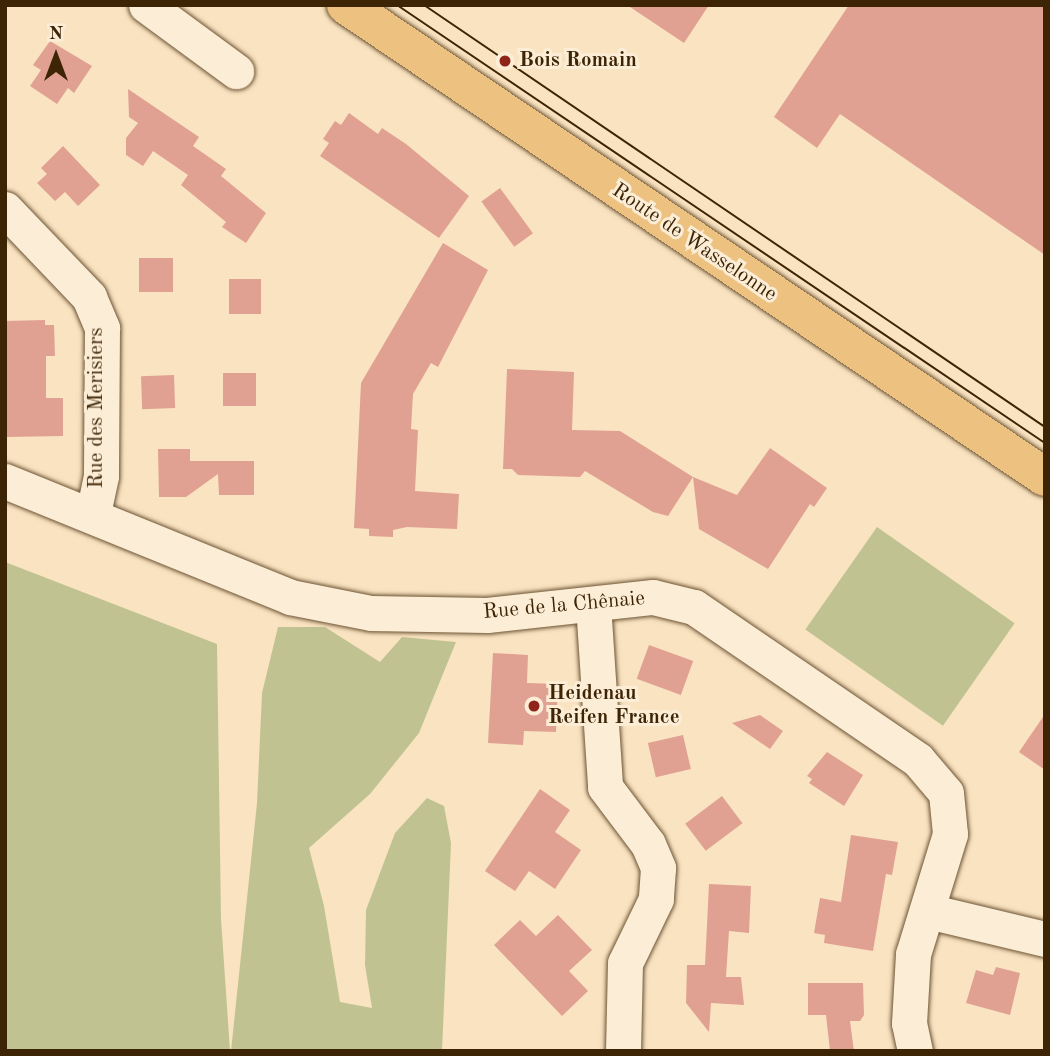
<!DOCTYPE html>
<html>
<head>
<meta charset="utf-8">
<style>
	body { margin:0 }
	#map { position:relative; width:1050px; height:1056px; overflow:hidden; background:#fae3c1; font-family:"Old Standard TT",serif }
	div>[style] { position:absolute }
	.green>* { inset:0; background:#c0c391; transform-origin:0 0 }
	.building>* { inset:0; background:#e0a192; transform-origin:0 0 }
	.roads { filter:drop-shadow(0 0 2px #6c5434) drop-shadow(0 0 2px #6c5434) }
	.minor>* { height:35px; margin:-17.5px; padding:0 17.5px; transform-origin:17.5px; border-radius:17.5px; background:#fcedd7 }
	.major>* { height:38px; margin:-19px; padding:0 19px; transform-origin:19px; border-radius:19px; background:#edc280 }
	.tram>* { height:2px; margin:-1px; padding:0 1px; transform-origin:1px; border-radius:1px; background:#3d2405 }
	.dots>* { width:19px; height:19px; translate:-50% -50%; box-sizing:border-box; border:4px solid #fcedd7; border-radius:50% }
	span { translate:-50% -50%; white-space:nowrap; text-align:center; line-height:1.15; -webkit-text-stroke:6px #fcedd7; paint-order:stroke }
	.poi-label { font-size:21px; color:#3d2405; font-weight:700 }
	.left { translate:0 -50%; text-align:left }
	.street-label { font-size:21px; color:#3d2405 }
	.frame { position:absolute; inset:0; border:7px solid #3d2405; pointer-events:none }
	.north { position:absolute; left:21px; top:21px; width:70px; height:70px; -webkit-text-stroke:5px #fcedd7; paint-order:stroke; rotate:0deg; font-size:19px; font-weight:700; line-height:28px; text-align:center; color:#3d2405 }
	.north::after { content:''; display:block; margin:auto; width:24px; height:32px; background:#3d2405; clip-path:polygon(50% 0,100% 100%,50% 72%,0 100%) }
</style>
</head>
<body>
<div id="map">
	<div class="green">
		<i style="left:877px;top:527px;width:168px;height:125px;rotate:35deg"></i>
		<i style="clip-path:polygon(5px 562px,217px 644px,221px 919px,230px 1051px,5px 1051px)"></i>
		<i style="clip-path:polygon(278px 627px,325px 627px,380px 662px,402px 637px,456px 642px,419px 733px,370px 794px,309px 848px,324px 906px,340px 1002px,372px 1008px,365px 965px,366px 910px,395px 833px,427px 798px,444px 806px,451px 843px,442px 1051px,231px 1051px,257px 803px,262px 693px)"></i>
	</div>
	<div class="building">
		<i style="clip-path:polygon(627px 5px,709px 5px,684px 43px)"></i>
		<i style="clip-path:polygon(849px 5px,1045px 5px,1045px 255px,840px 114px,817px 148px,774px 117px)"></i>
		<i style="clip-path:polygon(50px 41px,92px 66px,74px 93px,68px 88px,57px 104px,30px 86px,41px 70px,33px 65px)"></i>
		<i style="clip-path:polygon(128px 89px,199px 137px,193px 146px,226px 169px,221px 176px,266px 213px,246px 243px,222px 227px,226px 222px,181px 185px,188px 175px,153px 151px,143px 166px,126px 155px,126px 138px,138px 123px,129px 117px)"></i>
		<i style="clip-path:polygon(349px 113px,378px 134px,382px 128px,406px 144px,469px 196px,439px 238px,320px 156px,329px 143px,323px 139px,335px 121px,341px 125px)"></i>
		<i style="clip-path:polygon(63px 146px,100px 185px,78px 206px,65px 192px,55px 201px,37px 183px,47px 174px,41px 168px)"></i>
		<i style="left:500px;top:188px;width:56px;height:23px;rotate:54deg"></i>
		<i style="clip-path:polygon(443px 243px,488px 270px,438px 367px,431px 363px,413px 394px,411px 429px,418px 430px,415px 491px,459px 494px,457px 529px,407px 527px,393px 530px,393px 537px,369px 536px,369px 529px,354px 528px,361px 383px)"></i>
		<i style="left:173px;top:258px;width:34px;height:34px;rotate:90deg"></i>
		<i style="left:229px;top:279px;width:32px;height:35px"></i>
		<i style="clip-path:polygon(45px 320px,45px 325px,54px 325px,55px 356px,46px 356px,46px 398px,63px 398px,63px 436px,6px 437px,5px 321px)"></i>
		<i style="clip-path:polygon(507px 369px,574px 372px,572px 430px,620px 431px,693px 477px,668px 516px,653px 512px,585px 471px,580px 477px,518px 475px,512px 469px,503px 469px)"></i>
		<i style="left:223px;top:373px;width:33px;height:33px"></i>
		<i style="left:174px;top:375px;width:33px;height:33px;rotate:88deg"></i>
		<i style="clip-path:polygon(770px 448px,827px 488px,814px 507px,810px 504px,768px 569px,699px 529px,693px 477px,737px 495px)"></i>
		<i style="clip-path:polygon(158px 449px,190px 449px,190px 461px,254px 461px,254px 495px,219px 495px,218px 474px,186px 497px,159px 497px)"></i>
		<i style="left:649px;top:645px;width:47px;height:36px;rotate:20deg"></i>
		<i style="clip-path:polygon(493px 653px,528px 655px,527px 683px,558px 684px,556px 732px,524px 731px,523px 745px,488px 743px)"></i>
		<i style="clip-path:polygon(1045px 714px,1045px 770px,1019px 752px)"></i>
		<i style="clip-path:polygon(760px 715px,783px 731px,770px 749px,732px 723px)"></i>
		<i style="left:683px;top:735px;width:35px;height:36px;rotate:77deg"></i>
		<i style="clip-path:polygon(827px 752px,863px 775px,844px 806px,809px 783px,812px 779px,807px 776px)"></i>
		<i style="clip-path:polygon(540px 789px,570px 810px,555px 832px,581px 850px,555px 889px,529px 871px,515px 891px,485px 871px)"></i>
		<i style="left:722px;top:796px;width:34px;height:46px;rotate:53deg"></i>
		<i style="clip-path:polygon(851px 835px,898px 842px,892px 875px,886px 874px,873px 951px,824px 943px,825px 935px,814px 933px,820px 898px,841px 902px)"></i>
		<i style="clip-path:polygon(709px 884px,751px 886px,749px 933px,729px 931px,726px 977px,741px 977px,744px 1005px,711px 1003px,709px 1032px,686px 1003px,687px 965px,705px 965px)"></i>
		<i style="clip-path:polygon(558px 915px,592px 950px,569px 971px,588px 991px,562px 1016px,494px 945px,520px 920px,536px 936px)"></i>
		<i style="clip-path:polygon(996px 967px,1020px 973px,1010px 1015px,966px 1003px,976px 970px,993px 975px)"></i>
		<i style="clip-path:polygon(808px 983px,863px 983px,864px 1015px,860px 1021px,850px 1021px,854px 1051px,830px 1051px,826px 1015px,808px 1015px)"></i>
	</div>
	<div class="roads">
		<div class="minor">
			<i style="left:146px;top:5px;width:112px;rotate:36.3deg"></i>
			<i style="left:5px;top:209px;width:122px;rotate:46.3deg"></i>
			<i style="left:89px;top:297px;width:34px;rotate:67deg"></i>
			<i style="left:102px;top:328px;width:148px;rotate:90.4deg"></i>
			<i style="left:101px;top:476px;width:40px;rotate:102deg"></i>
			<i style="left:5px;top:481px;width:308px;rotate:22.1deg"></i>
			<i style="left:290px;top:597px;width:83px;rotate:11.2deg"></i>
			<i style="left:371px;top:613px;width:116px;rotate:1deg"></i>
			<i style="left:487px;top:615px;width:167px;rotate:-6.2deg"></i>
			<i style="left:653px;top:597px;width:42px;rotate:13.7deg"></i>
			<i style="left:694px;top:607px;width:271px;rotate:34.3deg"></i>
			<i style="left:918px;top:760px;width:43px;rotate:49.7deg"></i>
			<i style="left:946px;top:793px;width:41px;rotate:84.4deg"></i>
			<i style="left:950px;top:834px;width:126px;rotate:107.1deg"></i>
			<i style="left:913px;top:954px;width:69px;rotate:93.3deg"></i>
			<i style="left:909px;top:1023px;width:29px;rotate:78deg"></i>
			<i style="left:593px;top:604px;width:183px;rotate:86.2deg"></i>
			<i style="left:605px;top:787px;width:71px;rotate:53deg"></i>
			<i style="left:648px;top:844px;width:26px;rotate:67deg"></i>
			<i style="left:658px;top:868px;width:31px;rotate:94deg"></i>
			<i style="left:656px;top:899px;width:71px;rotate:115.8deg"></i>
			<i style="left:625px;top:963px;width:88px;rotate:91.3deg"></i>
			<i style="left:928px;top:911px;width:120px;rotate:13.5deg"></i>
		</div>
		<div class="major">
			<i style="left:346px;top:5px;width:843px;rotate:34.03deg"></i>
		</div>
	</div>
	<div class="tram">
		<i style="left:397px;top:5px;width:782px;rotate:34.06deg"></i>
		<i style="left:424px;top:5px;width:751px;rotate:34.2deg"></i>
	</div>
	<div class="dots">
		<i style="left:505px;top:61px;background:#8f2418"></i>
		<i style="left:534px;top:706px;background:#8f2418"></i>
	</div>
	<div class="poi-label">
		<span class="left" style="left:519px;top:61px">Bois Romain</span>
		<span class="left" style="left:548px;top:706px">Heidenau<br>Reifen France</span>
	</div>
	<div class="street-label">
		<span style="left:694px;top:243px;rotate:34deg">Route de Wasselonne</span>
		<span style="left:97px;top:408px;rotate:-90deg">Rue des Merisiers</span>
		<span style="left:564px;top:606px;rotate:-5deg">Rue de la Chênaie</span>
	</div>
	<div class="frame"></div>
	<div class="north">N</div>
</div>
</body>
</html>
